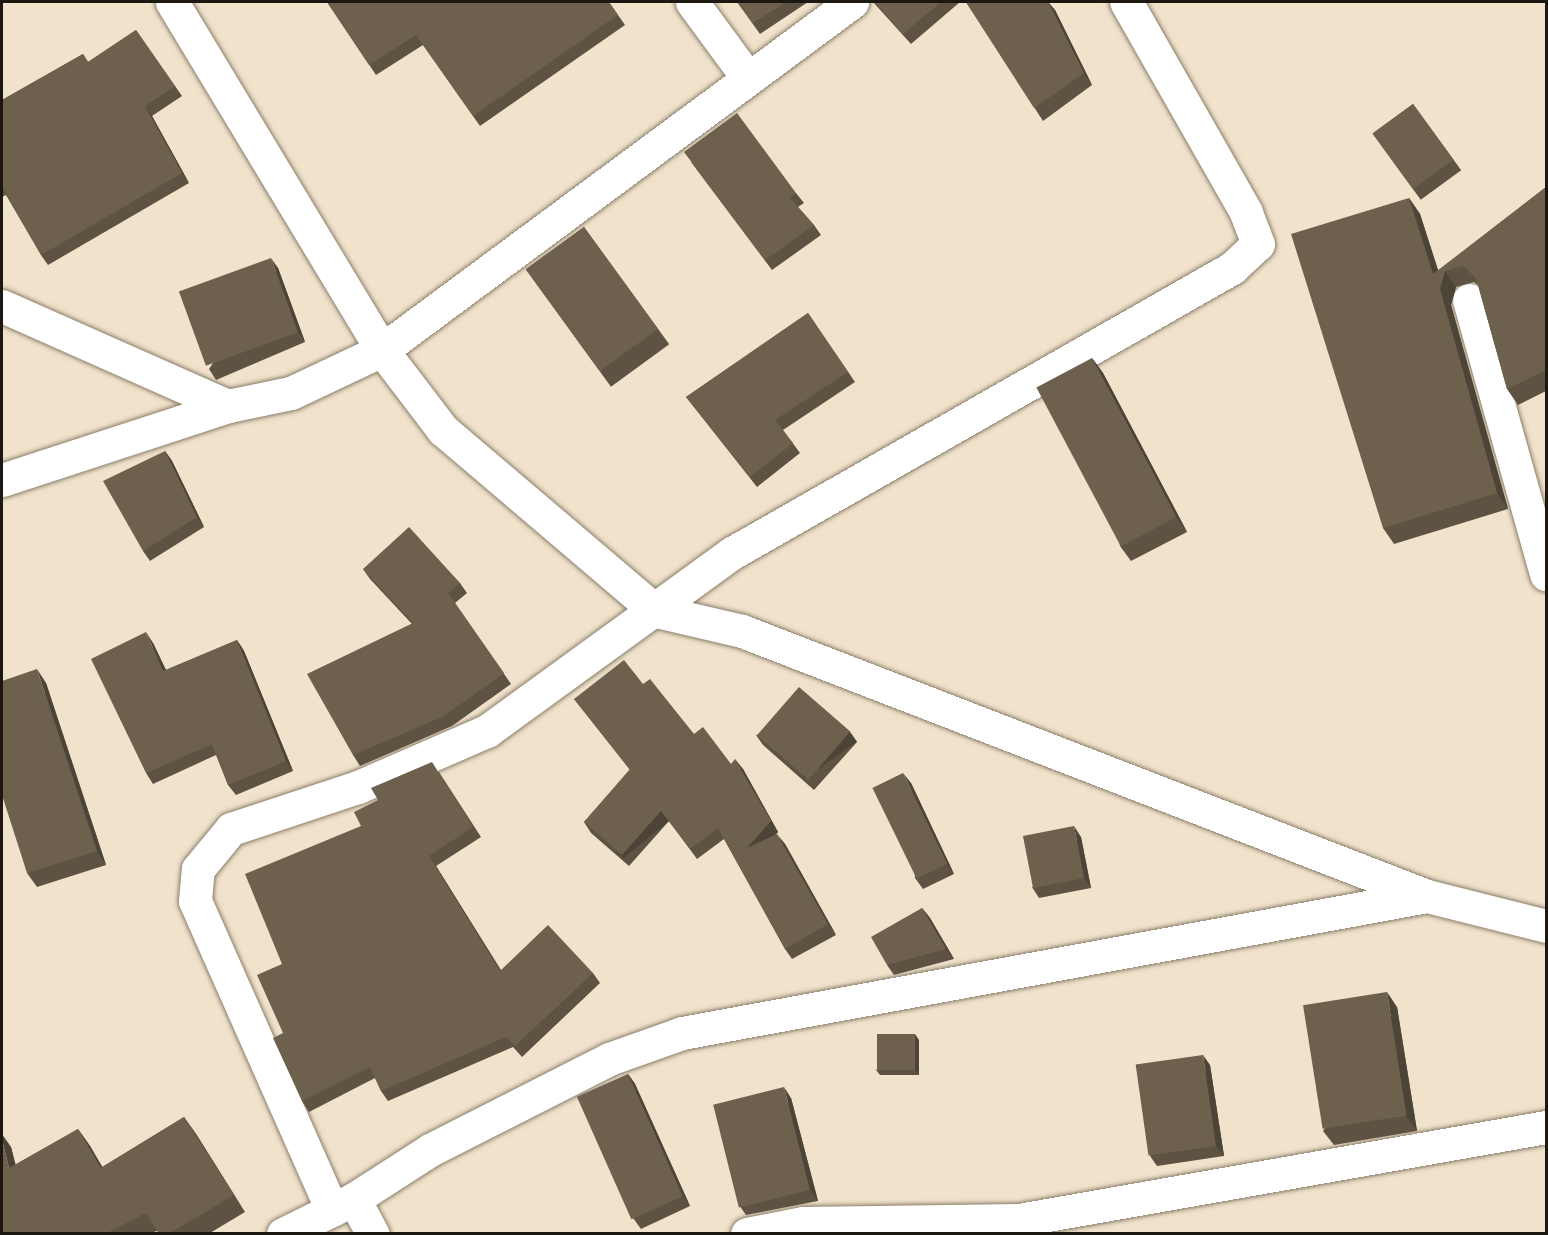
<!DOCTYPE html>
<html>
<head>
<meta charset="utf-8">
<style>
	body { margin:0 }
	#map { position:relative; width:1548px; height:1235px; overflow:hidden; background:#f0e2cb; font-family:"Public Sans",sans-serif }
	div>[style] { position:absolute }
	.roads { filter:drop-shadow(0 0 2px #8b7e6a) drop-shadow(0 0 2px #8b7e6a) }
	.minor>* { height:33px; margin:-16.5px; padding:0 16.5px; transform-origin:16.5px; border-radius:16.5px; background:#fff }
	.wall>* { inset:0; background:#5e5343; transform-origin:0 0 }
	.shaded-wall>* { inset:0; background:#4c4437; transform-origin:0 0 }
	.building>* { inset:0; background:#6d614e; transform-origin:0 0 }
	span { translate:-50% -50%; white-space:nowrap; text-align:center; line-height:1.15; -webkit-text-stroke:6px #fdefd8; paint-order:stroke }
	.frame { position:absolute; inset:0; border:3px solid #1c1710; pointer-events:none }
</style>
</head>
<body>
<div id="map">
	<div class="roads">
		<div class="minor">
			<i style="left:172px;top:2px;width:406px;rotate:58.9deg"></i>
			<i style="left:382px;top:350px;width:101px;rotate:52.7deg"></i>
			<i style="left:443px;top:430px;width:280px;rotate:40.4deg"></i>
			<i style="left:656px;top:611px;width:88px;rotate:13.1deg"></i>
			<i style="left:742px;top:631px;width:734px;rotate:21.15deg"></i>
			<i style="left:1427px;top:896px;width:123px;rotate:14.1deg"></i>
			<i style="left:692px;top:2px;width:93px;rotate:53.7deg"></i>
			<i style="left:1469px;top:300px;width:285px;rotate:74.3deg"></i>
			<i style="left:2px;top:306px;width:247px;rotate:23.9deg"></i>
			<i style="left:228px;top:406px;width:64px;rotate:-11.7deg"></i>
			<i style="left:291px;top:393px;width:101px;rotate:-25.3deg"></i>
			<i style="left:382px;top:350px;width:585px;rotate:-36.52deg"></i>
			<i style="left:2px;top:480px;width:238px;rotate:-18.1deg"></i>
			<i style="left:354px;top:1199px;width:90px;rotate:-32.8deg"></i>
			<i style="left:430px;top:1150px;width:201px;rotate:-26.9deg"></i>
			<i style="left:609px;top:1059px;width:77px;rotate:-19.6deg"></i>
			<i style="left:682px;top:1033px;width:757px;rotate:-10.42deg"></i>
			<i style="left:332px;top:1210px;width:338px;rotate:-113.9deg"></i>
			<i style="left:195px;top:901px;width:32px;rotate:-85deg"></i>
			<i style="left:198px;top:869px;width:52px;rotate:-50.5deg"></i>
			<i style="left:231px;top:829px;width:134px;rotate:-18.3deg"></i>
			<i style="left:358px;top:787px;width:141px;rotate:-23.5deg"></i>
			<i style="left:487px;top:731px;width:303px;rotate:-36deg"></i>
			<i style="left:732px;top:553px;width:576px;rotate:-29.68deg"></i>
			<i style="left:1232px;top:268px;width:35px;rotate:-43deg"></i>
			<i style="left:1258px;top:244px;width:34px;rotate:-111deg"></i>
			<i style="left:1246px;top:212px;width:242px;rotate:-119.7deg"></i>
			<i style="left:283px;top:1234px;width:79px;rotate:-26.2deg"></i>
			<i style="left:354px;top:1199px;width:40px;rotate:62deg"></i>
			<i style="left:747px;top:1234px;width:57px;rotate:-11.1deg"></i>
			<i style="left:803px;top:1223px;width:216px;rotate:-0.8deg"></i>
			<i style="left:1019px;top:1220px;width:535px;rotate:-10.01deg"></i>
		</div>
	</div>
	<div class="wall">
		<i style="clip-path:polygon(327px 2px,609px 2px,625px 25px,480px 126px,423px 45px,376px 75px)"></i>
		<i style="clip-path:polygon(737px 2px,808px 2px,760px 34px)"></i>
		<i style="clip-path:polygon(873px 2px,960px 2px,911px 44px)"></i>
		<i style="clip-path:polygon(966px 2px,1048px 2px,1055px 10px,1092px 85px,1043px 121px)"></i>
		<i style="clip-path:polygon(136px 30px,182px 96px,152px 116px,189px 183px,48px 265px,41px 255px,6px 195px,2px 197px,2px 100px,83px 54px,88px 62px)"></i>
		<i style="left:1413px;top:104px;width:82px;height:50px;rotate:54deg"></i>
		<i style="clip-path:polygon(691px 162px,796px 193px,804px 203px,798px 207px,814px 225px,821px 235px,772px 270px)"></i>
		<i style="clip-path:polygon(1546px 187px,1546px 391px,1518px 405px,1507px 389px,1478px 285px,1474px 282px,1456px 287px,1451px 305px,1508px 509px,1394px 544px,1383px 528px,1409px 198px,1420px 214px,1438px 271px)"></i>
		<i style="left:584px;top:227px;width:145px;height:72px;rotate:54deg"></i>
		<i style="clip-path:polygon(278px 268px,305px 342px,216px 380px,209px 369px)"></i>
		<i style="clip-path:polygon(808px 313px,855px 382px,783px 430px,800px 453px,757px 487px,686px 397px)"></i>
		<i style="clip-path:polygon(1092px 358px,1103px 373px,1187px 532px,1131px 561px,1120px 546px)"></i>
		<i style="clip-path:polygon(165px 451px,172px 461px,204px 527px,150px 561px,143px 551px)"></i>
		<i style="clip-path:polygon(363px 569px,460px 583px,467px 593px,455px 603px,511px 684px,452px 726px,360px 766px,353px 755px,412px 624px,370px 579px)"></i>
		<i style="clip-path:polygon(237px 640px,244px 651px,293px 771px,236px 795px,228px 785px,216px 755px,153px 784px,146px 773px,153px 643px,166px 670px)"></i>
		<i style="clip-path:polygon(46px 683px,106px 865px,37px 887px,27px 873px)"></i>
		<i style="clip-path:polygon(643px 684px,694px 734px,731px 764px,743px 769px,778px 832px,775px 835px,785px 844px,836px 935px,792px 959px,785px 949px,724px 839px,697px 859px,669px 821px,629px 866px,591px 833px,584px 822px,630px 770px,574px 699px)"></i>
		<i style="clip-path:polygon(850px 732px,857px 742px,814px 790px,763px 745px,756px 735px)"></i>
		<i style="clip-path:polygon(439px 772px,481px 837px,436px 866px,501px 970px,593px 973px,600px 983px,522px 1057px,513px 1047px,388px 1101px,381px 1091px,375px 1078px,309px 1112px,302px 1101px,283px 1033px,282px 964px,361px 826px)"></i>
		<i style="clip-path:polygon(911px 783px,954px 874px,923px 889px,915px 878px)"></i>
		<i style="clip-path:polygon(1081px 837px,1091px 888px,1039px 898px,1032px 887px)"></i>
		<i style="clip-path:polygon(922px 908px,930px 918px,954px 959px,894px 975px,887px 965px)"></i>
		<i style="clip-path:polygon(1397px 1007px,1417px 1131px,1334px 1145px,1323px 1131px)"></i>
		<i style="clip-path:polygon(919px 1040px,919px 1075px,880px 1075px,876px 1070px)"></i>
		<i style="clip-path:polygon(1210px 1065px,1224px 1156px,1157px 1166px,1150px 1156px)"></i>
		<i style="clip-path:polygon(628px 1074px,635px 1084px,690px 1206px,641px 1229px,633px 1218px)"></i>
		<i style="clip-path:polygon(791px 1098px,818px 1201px,746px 1215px,739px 1205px)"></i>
		<i style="clip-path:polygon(184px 1117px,196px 1134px,245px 1212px,210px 1233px,159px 1233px,157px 1231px,151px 1233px,2px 1233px,11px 1147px,15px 1165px,78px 1129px,90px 1146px,102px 1167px)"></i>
	</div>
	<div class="shaded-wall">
		<i style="clip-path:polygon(1048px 2px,1055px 10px,1092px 85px,1084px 73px)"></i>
		<i style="clip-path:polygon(145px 106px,152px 116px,189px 183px,182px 173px)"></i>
		<i style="clip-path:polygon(1409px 198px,1420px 214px,1442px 282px,1445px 271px,1456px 287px,1451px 305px,1508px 509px,1497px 493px,1440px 289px,1433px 274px)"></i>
		<i style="clip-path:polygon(271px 258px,278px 268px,305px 342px,298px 332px)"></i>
		<i style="clip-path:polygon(1092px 358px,1103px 373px,1187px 532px,1176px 517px)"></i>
		<i style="clip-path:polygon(165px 451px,172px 461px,204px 527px,197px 517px)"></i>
		<i style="clip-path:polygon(146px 632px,153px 643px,171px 681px,163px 671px)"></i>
		<i style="clip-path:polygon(237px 640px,244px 651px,293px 771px,286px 761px)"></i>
		<i style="clip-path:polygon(37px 669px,46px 683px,106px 865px,97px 851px)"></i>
		<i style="left:850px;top:732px;width:12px;height:64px;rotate:55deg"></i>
		<i style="clip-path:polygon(735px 759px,743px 769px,778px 832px,754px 858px,747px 848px)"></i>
		<i style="clip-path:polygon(903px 773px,911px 783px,954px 874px,947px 864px)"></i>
		<i style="left:661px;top:811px;width:13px;height:59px;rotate:51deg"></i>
		<i style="clip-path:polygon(1074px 826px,1081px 837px,1091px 888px,1084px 878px)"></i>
		<i style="clip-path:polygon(777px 834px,785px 844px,836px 935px,828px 924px)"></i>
		<i style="clip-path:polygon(429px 856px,436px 866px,507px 981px,500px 971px)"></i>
		<i style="clip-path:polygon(922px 908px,930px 918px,954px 959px,946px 949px)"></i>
		<i style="clip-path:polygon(1387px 992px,1397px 1007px,1417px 1131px,1406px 1116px)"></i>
		<i style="clip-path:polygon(915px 1034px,919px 1040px,919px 1075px,915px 1070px)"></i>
		<i style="clip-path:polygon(1203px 1055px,1210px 1065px,1224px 1156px,1216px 1146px)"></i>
		<i style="clip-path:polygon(628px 1074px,635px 1084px,690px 1206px,683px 1196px)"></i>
		<i style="clip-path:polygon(784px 1087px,791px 1098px,818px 1201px,810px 1190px)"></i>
		<i style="clip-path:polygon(184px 1117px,196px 1134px,245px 1212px,234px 1195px)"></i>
		<i style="clip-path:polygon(78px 1129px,90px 1146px,113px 1185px,101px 1168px)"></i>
		<i style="clip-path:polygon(2px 1134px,11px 1147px,21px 1185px,9px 1168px,2px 1140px)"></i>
	</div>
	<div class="building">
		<i style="clip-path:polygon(327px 2px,609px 2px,618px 15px,473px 116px,416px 35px,369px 65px)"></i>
		<i style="clip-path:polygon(737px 2px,786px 2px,753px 23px)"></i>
		<i style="clip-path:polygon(875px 2px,941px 2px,903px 34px)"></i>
		<i style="clip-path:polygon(966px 2px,1048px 2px,1084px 73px,1034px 108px)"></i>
		<i style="clip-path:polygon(136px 30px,175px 86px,145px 106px,182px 173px,41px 255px,2px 186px,2px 100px,83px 54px,88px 62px)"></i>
		<i style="left:1413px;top:104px;width:69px;height:50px;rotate:54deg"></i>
		<i style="clip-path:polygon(737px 113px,796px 193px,790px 198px,814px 225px,765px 260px,684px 152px)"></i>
		<i style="clip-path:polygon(1546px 187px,1546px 370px,1507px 389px,1476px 278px,1463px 266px,1445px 271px,1440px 289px,1497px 493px,1383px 528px,1291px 234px,1409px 198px,1433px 274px)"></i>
		<i style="left:584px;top:227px;width:126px;height:72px;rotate:54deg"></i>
		<i style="left:271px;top:258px;width:79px;height:98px;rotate:70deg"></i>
		<i style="clip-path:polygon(808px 313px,848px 372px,775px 420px,793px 443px,750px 477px,686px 397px)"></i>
		<i style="left:1092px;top:358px;width:180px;height:63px;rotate:62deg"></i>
		<i style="clip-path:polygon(165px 451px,197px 517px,143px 551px,103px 481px)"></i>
		<i style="clip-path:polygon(409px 527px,460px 583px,448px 593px,504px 673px,444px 716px,353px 755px,307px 674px,413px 623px,363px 569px)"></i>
		<i style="clip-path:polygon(146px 632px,163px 671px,237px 640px,286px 761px,228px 785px,212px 744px,146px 773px,91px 659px)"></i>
		<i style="clip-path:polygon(624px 660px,643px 684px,650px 679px,694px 734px,703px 727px,731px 764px,735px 759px,771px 821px,747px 848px,777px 834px,828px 924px,785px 949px,718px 828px,690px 849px,661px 811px,622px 855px,584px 822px,630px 769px,574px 699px)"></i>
		<i style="clip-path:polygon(37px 669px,97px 851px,27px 873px,2px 795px,2px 681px)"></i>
		<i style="left:799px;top:687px;width:68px;height:64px;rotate:41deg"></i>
		<i style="clip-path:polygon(432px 762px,473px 827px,429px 856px,500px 971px,548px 925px,593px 973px,515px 1046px,506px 1037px,381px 1091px,370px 1067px,302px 1101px,273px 1038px,283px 1033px,257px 975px,282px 964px,245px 874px,361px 826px,354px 812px,378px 800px,371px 788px)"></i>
		<i style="left:903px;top:773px;width:101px;height:34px;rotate:64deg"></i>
		<i style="left:1074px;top:826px;width:53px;height:52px;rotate:79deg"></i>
		<i style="clip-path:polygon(922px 908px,946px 949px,887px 965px,871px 937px)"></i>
		<i style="left:1387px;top:992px;width:125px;height:85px;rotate:81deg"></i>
		<i style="left:877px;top:1034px;width:38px;height:36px"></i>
		<i style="left:1203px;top:1055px;width:92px;height:68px;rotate:82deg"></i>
		<i style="left:628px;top:1074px;width:134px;height:56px;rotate:66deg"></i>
		<i style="left:784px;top:1087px;width:106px;height:73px;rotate:76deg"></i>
		<i style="clip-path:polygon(184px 1117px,234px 1195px,170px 1233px,159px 1233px,146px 1213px,107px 1233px,2px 1233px,2px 1140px,9px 1168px,78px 1129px,101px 1168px)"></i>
	</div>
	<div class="frame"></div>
</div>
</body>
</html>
